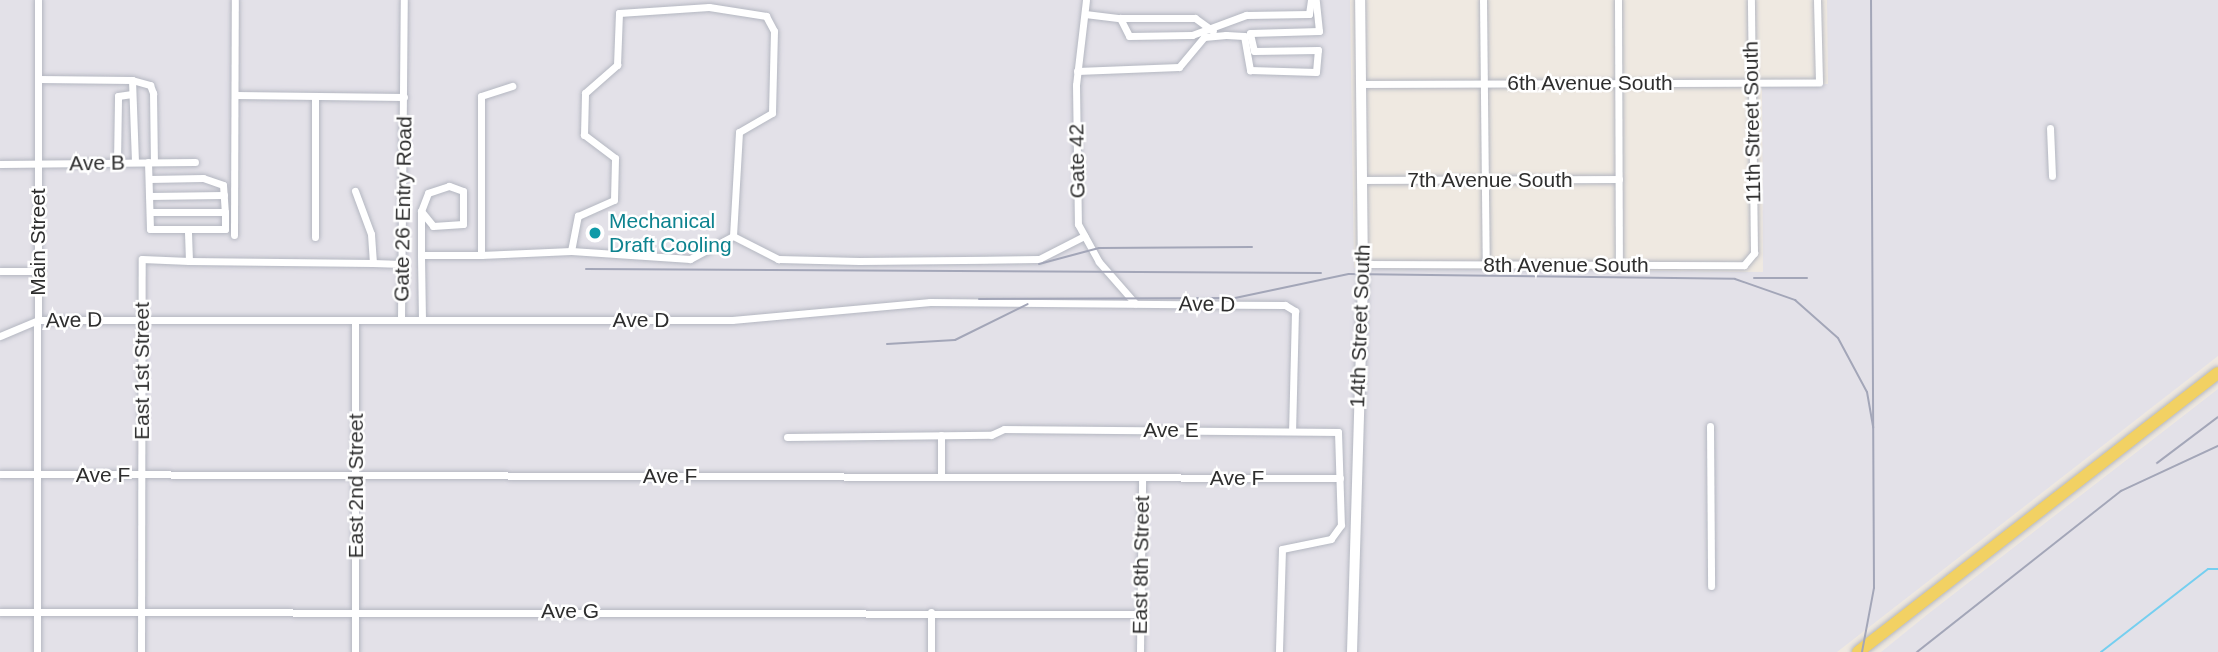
<!DOCTYPE html>
<html>
<head>
<meta charset="utf-8">
<style>
	body { margin:0 }
	#map { position:relative; width:2218px; height:652px; overflow:hidden; background:#efe9e1; font-family:Arial,sans-serif }
	div>[style] { position:absolute }
	.industrial>* { inset:0; background:#e3e1e8 }
	.stream>* { height:2px; margin:-1px; padding:0 1px; transform-origin:1px; border-radius:1px; background:#75cff0 }
	.roads { filter:drop-shadow(0 0 2px #b4b7c1) drop-shadow(0 0 2px #b4b7c1) }
	.street>* { height:7px; margin:-3.5px; padding:0 3.5px; transform-origin:3.5px; border-radius:3.5px; background:#fff }
	.secondary>* { height:10px; margin:-5px; padding:0 5px; transform-origin:5px; border-radius:5px; background:#fff }
	.primary>* { height:12px; margin:-6px; padding:0 6px; transform-origin:6px; border-radius:6px; background:#f2d163 }
	.rail>* { height:2px; margin:-1px; padding:0 1px; transform-origin:1px; border-radius:1px; background:#a3a6b8 }
	.dots>* { width:19px; height:19px; translate:-50% -50%; box-sizing:border-box; border:4px solid #fff; border-radius:50% }
	span { translate:-50% -50%; white-space:nowrap; text-align:center; line-height:1.15; -webkit-text-stroke:5px #fff; paint-order:stroke }
	.street-label { font-size:21px; color:#2e2e2e }
	.culture-label { font-size:21px; color:#0d838f }
	.left { translate:0 -50%; text-align:left }
</style>
</head>
<body>
<div id="map">
	<div class="industrial">
		<i style="clip-path:polygon(0 0,1350px 0,1354px 268px,1763px 272px,1762px 85px,1828px 84px,1827px 0,2218px 0,2218px 356px,1837px 652px,0 652px)"></i>
		<i style="clip-path:polygon(2218px 389px,2218px 652px,1881px 652px,1928px 614px)"></i>
	</div>
	<div class="stream">
		<i style="left:2101px;top:652px;width:135px;rotate:-37.8deg"></i>
		<i style="left:2208px;top:569px;width:10px"></i>
	</div>
	<div class="roads">
		<div class="street">
			<i style="left:1086px;top:0;width:86px;rotate:96.7deg"></i>
			<i style="left:1076px;top:85px;width:139px;rotate:89.2deg"></i>
			<i style="left:1078px;top:224px;width:43px;rotate:61.1deg"></i>
			<i style="left:1099px;top:262px;width:55px;rotate:48.7deg"></i>
			<i style="left:1483px;top:0;width:265px;rotate:89.4deg"></i>
			<i style="left:1618px;top:0;width:266px;rotate:89.8deg"></i>
			<i style="left:1085px;top:14px;width:35px;rotate:7deg"></i>
			<i style="left:1120px;top:18px;width:20px;rotate:63deg"></i>
			<i style="left:1129px;top:36px;width:63px;rotate:-0.9deg"></i>
			<i style="left:1192px;top:35px;width:58px;rotate:-20.3deg"></i>
			<i style="left:1246px;top:15px;width:63px;rotate:-0.9deg"></i>
			<i style="left:1309px;top:14px;width:14px;rotate:-82deg"></i>
			<i style="left:1120px;top:18px;width:75px"></i>
			<i style="left:1195px;top:18px;width:22px;rotate:36deg"></i>
			<i style="left:1077px;top:71px;width:102px;rotate:-2.2deg"></i>
			<i style="left:1179px;top:67px;width:39px;rotate:-50deg"></i>
			<i style="left:1204px;top:37px;width:22px;rotate:-5deg"></i>
			<i style="left:1226px;top:35px;width:18px;rotate:3deg"></i>
			<i style="left:1244px;top:36px;width:35px;rotate:80deg"></i>
			<i style="left:1250px;top:70px;width:66px;rotate:1.7deg"></i>
			<i style="left:1316px;top:72px;width:22px;rotate:-85deg"></i>
			<i style="left:1318px;top:50px;width:64px;rotate:179.1deg"></i>
			<i style="left:1254px;top:51px;width:18px;rotate:-103deg"></i>
			<i style="left:1250px;top:33px;width:69px;rotate:-1.7deg"></i>
			<i style="left:1319px;top:31px;width:31px;rotate:-96deg"></i>
			<i style="left:38px;top:79px;width:94px;rotate:0.6deg"></i>
			<i style="left:132px;top:80px;width:82px;rotate:87.9deg"></i>
			<i style="left:132px;top:80px;width:19px;rotate:16deg"></i>
			<i style="left:150px;top:85px;width:9px;rotate:69deg"></i>
			<i style="left:153px;top:93px;width:69px;rotate:89.2deg"></i>
			<i style="left:1360px;top:84px;width:459px;rotate:-0.2deg"></i>
			<i style="left:1819px;top:82px;width:82px;rotate:-91.4deg"></i>
			<i style="left:235px;top:95px;width:169px;rotate:0.7deg"></i>
			<i style="left:315px;top:97px;width:140px;rotate:90deg"></i>
			<i style="left:2050px;top:128px;width:48px;rotate:87.6deg"></i>
			<i style="left:148px;top:162px;width:67px;rotate:88.3deg"></i>
			<i style="left:150px;top:229px;width:75px"></i>
			<i style="left:225px;top:229px;width:17px;rotate:-90deg"></i>
			<i style="left:225px;top:212px;width:75px;rotate:180deg"></i>
			<i style="left:117px;top:163px;width:67px;rotate:-89.1deg"></i>
			<i style="left:118px;top:96px;width:14px;rotate:-8deg"></i>
			<i style="left:0;top:164px;width:195px;rotate:-0.6deg"></i>
			<i style="left:149px;top:179px;width:54px;rotate:-1.1deg"></i>
			<i style="left:203px;top:178px;width:21px;rotate:19deg"></i>
			<i style="left:223px;top:185px;width:27px;rotate:86deg"></i>
			<i style="left:1361px;top:180px;width:258px;rotate:-0.2deg"></i>
			<i style="left:149px;top:196px;width:75px;rotate:-0.8deg"></i>
			<i style="left:421px;top:211px;width:19px;rotate:51deg"></i>
			<i style="left:433px;top:226px;width:30px;rotate:-4deg"></i>
			<i style="left:463px;top:224px;width:33px;rotate:-90deg"></i>
			<i style="left:463px;top:191px;width:15px;rotate:-160deg"></i>
			<i style="left:449px;top:186px;width:22px;rotate:162deg"></i>
			<i style="left:428px;top:193px;width:19px;rotate:111deg"></i>
			<i style="left:421px;top:211px;width:44px;rotate:90deg"></i>
			<i style="left:234px;top:235px;width:235px;rotate:-89.8deg"></i>
			<i style="left:733px;top:236px;width:51px;rotate:27.1deg"></i>
			<i style="left:778px;top:259px;width:81px;rotate:1.4deg"></i>
			<i style="left:859px;top:261px;width:180px;rotate:-0.6deg"></i>
			<i style="left:1039px;top:259px;width:51px;rotate:-27.1deg"></i>
			<i style="left:481px;top:255px;width:90px;rotate:-2.5deg"></i>
			<i style="left:571px;top:251px;width:36px;rotate:-79deg"></i>
			<i style="left:578px;top:216px;width:39px;rotate:-24deg"></i>
			<i style="left:614px;top:200px;width:42px;rotate:-88.6deg"></i>
			<i style="left:615px;top:158px;width:39px;rotate:-143deg"></i>
			<i style="left:584px;top:135px;width:42px;rotate:-88.6deg"></i>
			<i style="left:585px;top:93px;width:43px;rotate:-41.2deg"></i>
			<i style="left:617px;top:65px;width:52px;rotate:-87.8deg"></i>
			<i style="left:619px;top:13px;width:90px;rotate:-3.8deg"></i>
			<i style="left:709px;top:7px;width:58px;rotate:9deg"></i>
			<i style="left:766px;top:16px;width:17px;rotate:62deg"></i>
			<i style="left:774px;top:31px;width:82px;rotate:91.4deg"></i>
			<i style="left:772px;top:113px;width:38px;rotate:150deg"></i>
			<i style="left:739px;top:132px;width:104px;rotate:93.3deg"></i>
			<i style="left:733px;top:236px;width:49px;rotate:151.9deg"></i>
			<i style="left:690px;top:259px;width:119px;rotate:-176.2deg"></i>
			<i style="left:189px;top:261px;width:184px;rotate:0.6deg"></i>
			<i style="left:373px;top:263px;width:29px;rotate:-94deg"></i>
			<i style="left:371px;top:234px;width:46px;rotate:-110.4deg"></i>
			<i style="left:373px;top:263px;width:29px;rotate:2deg"></i>
			<i style="left:1363px;top:264px;width:381px;rotate:0.2deg"></i>
			<i style="left:1744px;top:265px;width:16px;rotate:-50deg"></i>
			<i style="left:1754px;top:253px;width:253px;rotate:-90.7deg"></i>
			<i style="left:0;top:271px;width:38px"></i>
			<i style="left:355px;top:320px;width:332px;rotate:90deg"></i>
			<i style="left:401px;top:320px;width:320px;rotate:-89.5deg"></i>
			<i style="left:422px;top:320px;width:65px;rotate:-90.9deg"></i>
			<i style="left:421px;top:255px;width:60px"></i>
			<i style="left:481px;top:255px;width:159px;rotate:-90deg"></i>
			<i style="left:481px;top:96px;width:33px;rotate:-18deg"></i>
			<i style="left:0;top:336px;width:41px;rotate:-22.8deg"></i>
			<i style="left:38px;top:320px;width:694px"></i>
			<i style="left:732px;top:320px;width:199px;rotate:-5.2deg"></i>
			<i style="left:930px;top:302px;width:355px;rotate:0.5deg"></i>
			<i style="left:1285px;top:305px;width:12px;rotate:31deg"></i>
			<i style="left:1295px;top:311px;width:120px;rotate:91.4deg"></i>
			<i style="left:1710px;top:426px;width:160px;rotate:89.6deg"></i>
			<i style="left:941px;top:435px;width:42px;rotate:90deg"></i>
			<i style="left:787px;top:437px;width:204px;rotate:-0.6deg"></i>
			<i style="left:991px;top:435px;width:14px;rotate:-25deg"></i>
			<i style="left:1004px;top:429px;width:334px;rotate:0.5deg"></i>
			<i style="left:1338px;top:432px;width:93px;rotate:88.2deg"></i>
			<i style="left:1341px;top:525px;width:17px;rotate:126deg"></i>
			<i style="left:1331px;top:539px;width:50px;rotate:168.5deg"></i>
			<i style="left:1282px;top:549px;width:103px;rotate:91.7deg"></i>
			<i style="left:0;top:474px;width:1340px;rotate:0.17deg"></i>
			<i style="left:0;top:612px;width:1140px;rotate:0.1deg"></i>
			<i style="left:931px;top:612px;width:40px;rotate:90deg"></i>
			<i style="left:37px;top:652px;width:652px;rotate:-89.91deg"></i>
			<i style="left:141px;top:652px;width:393px;rotate:-89.9deg"></i>
			<i style="left:142px;top:259px;width:47px;rotate:2.4deg"></i>
			<i style="left:189px;top:261px;width:32px;rotate:-92deg"></i>
			<i style="left:1140px;top:652px;width:174px;rotate:-89.3deg"></i>
		</div>
		<div class="secondary">
			<i style="left:1352px;top:652px;width:378px;rotate:-88.3deg"></i>
			<i style="left:1363px;top:274px;width:274px;rotate:-90.6deg"></i>
		</div>
		<div class="primary">
			<i style="left:1858px;top:652px;width:455px;rotate:-37.8deg"></i>
		</div>
	</div>
	<div class="rail">
		<i style="left:1039px;top:264px;width:62px;rotate:-14.9deg"></i>
		<i style="left:1099px;top:248px;width:153px;rotate:-0.4deg"></i>
		<i style="left:586px;top:269px;width:735px;rotate:0.31deg"></i>
		<i style="left:1754px;top:278px;width:53px"></i>
		<i style="left:979px;top:299px;width:256px;rotate:-0.2deg"></i>
		<i style="left:1235px;top:298px;width:116px;rotate:-11.9deg"></i>
		<i style="left:1349px;top:274px;width:386px;rotate:0.7deg"></i>
		<i style="left:1735px;top:279px;width:64px;rotate:19.3deg"></i>
		<i style="left:1795px;top:300px;width:57px;rotate:41.5deg"></i>
		<i style="left:1838px;top:338px;width:61px;rotate:61.8deg"></i>
		<i style="left:1867px;top:392px;width:36px;rotate:80deg"></i>
		<i style="left:887px;top:344px;width:68px;rotate:-3.4deg"></i>
		<i style="left:955px;top:340px;width:81px;rotate:-26.3deg"></i>
		<i style="left:2157px;top:463px;width:76px;rotate:-37deg"></i>
		<i style="left:1862px;top:652px;width:65px;rotate:-79.4deg"></i>
		<i style="left:1874px;top:588px;width:588px;rotate:-90.29deg"></i>
		<i style="left:1917px;top:652px;width:260px;rotate:-38.3deg"></i>
		<i style="left:2121px;top:491px;width:107px;rotate:-24.9deg"></i>
	</div>
	<div class="dots">
		<i style="left:595px;top:233px;background:#0f9aa8"></i>
	</div>
	<div class="street-label">
		<span style="left:1590px;top:83px">6th Avenue South</span>
		<span style="left:1752px;top:122px;rotate:-91deg">11th Street South</span>
		<span style="left:1077px;top:161px;rotate:-91deg">Gate 42</span>
		<span style="left:97px;top:163px;rotate:-1deg">Ave B</span>
		<span style="left:1490px;top:180px">7th Avenue South</span>
		<span style="left:403px;top:209px;rotate:-89deg">Gate 26 Entry Road</span>
		<span style="left:38px;top:242px;rotate:-90deg">Main Street</span>
		<span style="left:1566px;top:265px">8th Avenue South</span>
		<span style="left:1207px;top:304px;rotate:1deg">Ave D</span>
		<span style="left:74px;top:320px;rotate:-1deg">Ave D</span>
		<span style="left:641px;top:320px">Ave D</span>
		<span style="left:1360px;top:326px;rotate:-88deg">14th Street South</span>
		<span style="left:142px;top:371px;rotate:-90deg">East 1st Street</span>
		<span style="left:1171px;top:430px">Ave E</span>
		<span style="left:103px;top:475px">Ave F</span>
		<span style="left:670px;top:476px">Ave F</span>
		<span style="left:1237px;top:478px">Ave F</span>
		<span style="left:356px;top:486px;rotate:-90deg">East 2nd Street</span>
		<span style="left:1141px;top:565px;rotate:-89deg">East 8th Street</span>
		<span style="left:570px;top:611px">Ave G</span>
	</div>
	<div class="culture-label">
		<span class="left" style="left:609px;top:233px">Mechanical<br>Draft Cooling</span>
	</div>
</div>
</body>
</html>
